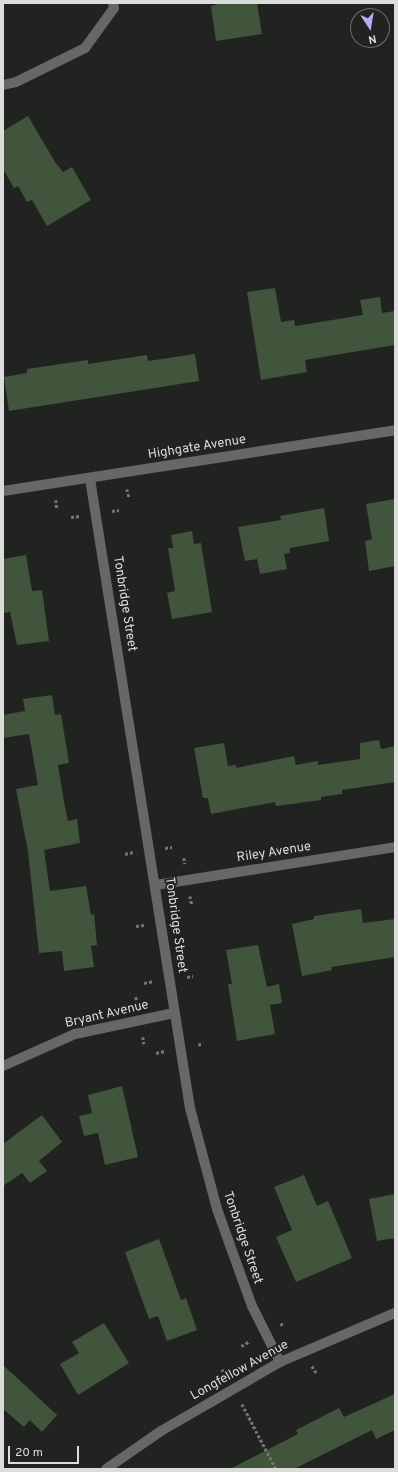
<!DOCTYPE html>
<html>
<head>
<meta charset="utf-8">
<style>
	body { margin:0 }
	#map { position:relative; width:398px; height:1472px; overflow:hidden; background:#202320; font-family:Overpass,sans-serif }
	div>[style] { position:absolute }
	.building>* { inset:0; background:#41553d }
	.path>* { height:2.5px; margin-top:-1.25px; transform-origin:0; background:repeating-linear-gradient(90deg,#737673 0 3px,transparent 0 5px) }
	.minor>* { height:10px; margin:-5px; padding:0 5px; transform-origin:5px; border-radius:5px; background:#656864 }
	span { translate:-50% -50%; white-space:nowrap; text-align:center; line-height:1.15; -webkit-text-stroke:3.5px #202320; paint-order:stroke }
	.street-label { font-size:13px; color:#dbdddb }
	.frame { position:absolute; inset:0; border:4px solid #dbdddb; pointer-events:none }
	.north { position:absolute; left:350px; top:8px; width:40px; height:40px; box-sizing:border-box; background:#202320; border:1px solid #6b6d6b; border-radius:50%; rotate:168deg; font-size:11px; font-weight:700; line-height:16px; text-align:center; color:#dbdddb }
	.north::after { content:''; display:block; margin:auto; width:14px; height:18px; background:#b7abf8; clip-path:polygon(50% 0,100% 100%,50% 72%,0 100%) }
	.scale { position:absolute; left:8px; top:1446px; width:71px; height:18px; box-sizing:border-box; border:2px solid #dbdddb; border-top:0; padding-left:5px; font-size:12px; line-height:14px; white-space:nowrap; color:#dbdddb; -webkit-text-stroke:3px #202320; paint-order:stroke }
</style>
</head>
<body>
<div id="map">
	<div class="building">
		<i style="clip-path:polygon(222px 3px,257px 3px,262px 34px,216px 41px,211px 6px)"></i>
		<i style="clip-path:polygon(28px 116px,55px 162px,63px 172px,72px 167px,91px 200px,47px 226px,32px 200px,27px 202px,18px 186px,14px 188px,3px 169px,3px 131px)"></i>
		<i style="clip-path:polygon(275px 288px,281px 322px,294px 320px,295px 326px,363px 315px,360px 300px,380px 297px,382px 313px,395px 311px,395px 345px,305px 360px,307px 372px,261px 380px,247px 292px)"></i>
		<i style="clip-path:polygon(195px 354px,199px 381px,9px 411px,4px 377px,27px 373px,27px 369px,88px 360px,88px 364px,147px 355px,148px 361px)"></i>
		<i style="clip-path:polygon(395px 499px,395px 566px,369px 571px,365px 541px,372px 539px,366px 504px)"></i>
		<i style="clip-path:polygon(324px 508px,329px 541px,290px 548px,290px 553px,284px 554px,287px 569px,260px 574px,257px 559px,245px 561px,238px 527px,281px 520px,280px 516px)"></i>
		<i style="clip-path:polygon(192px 531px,194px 544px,201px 543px,212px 612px,172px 619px,167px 593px,175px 591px,168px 548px,173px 548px,171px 535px)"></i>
		<i style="clip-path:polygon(26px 555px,32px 591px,42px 590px,49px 641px,17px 645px,10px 612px,3px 613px,3px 559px)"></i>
		<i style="clip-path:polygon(52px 695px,55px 715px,61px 714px,69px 763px,58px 765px,64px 802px,68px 821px,77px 819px,80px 843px,44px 850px,50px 891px,86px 886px,91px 915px,94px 914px,97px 945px,91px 946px,94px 967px,64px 971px,62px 951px,39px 953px,28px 852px,16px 789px,38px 785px,29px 734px,3px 738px,3px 715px,25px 711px,23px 699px)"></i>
		<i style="clip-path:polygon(379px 740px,381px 749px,395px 746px,395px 782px,342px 790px,342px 794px,321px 797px,321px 800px,276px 806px,275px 802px,211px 814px,208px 798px,203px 798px,194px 748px,224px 743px,228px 766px,236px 765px,236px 768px,294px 756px,296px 765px,318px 761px,318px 765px,360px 759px,360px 743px)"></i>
		<i style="clip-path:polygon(361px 909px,363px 923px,395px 919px,395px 957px,331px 967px,332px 970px,302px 976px,292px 924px,314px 919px,314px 916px)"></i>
		<i style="clip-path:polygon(258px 945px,267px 987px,279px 984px,282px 1003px,270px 1005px,275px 1034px,237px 1041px,228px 984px,232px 984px,226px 950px)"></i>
		<i style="clip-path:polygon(122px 1086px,138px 1157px,105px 1165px,98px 1133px,84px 1136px,79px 1116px,92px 1113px,88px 1095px)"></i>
		<i style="clip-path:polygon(42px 1115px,62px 1142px,39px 1161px,47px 1171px,30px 1183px,22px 1173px,3px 1186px,3px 1144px)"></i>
		<i style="clip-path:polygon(304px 1175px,317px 1206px,328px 1201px,352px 1258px,296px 1282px,276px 1237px,292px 1230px,274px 1187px)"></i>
		<i style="clip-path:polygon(395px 1194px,395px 1238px,377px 1241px,369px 1199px)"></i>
		<i style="clip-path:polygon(159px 1239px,181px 1300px,186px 1298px,197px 1330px,167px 1341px,158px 1316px,149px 1319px,125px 1252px)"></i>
		<i style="clip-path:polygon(104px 1323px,129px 1363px,78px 1395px,60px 1364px,79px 1353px,72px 1342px)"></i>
		<i style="clip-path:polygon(3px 1365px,57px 1415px,42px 1432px,30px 1420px,24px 1427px,3px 1409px)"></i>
		<i style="clip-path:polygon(395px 1394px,395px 1430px,376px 1439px,372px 1430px,294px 1469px,230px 1469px,298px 1434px,296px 1430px,339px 1408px,344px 1417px)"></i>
	</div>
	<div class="path">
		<i style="left:127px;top:489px;width:8px;rotate:76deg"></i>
		<i style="left:56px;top:500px;width:9px;rotate:84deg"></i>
		<i style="left:112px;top:511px;width:7px;rotate:-8deg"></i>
		<i style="left:71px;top:517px;width:9px;rotate:-6deg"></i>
		<i style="left:165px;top:848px;width:7px;rotate:-8deg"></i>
		<i style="left:125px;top:854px;width:8px;rotate:-14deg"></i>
		<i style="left:184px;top:858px;width:6px;rotate:81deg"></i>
		<i style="left:190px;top:896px;width:9px;rotate:77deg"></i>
		<i style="left:136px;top:926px;width:8px;rotate:-7deg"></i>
		<i style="left:187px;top:977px;width:6px;rotate:-9deg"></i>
		<i style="left:144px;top:983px;width:10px;rotate:-11deg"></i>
		<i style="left:136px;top:997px;width:6px;rotate:81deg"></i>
		<i style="left:143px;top:1037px;width:7px;rotate:82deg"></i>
		<i style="left:198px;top:1045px;width:5px;rotate:-22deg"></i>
		<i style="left:156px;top:1053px;width:9px;rotate:-13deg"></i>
		<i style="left:280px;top:1325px;width:5px;rotate:-22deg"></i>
		<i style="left:241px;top:1346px;width:10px;rotate:-29deg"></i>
		<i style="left:312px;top:1366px;width:9px;rotate:58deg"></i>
		<i style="left:222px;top:1369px;width:7px;rotate:63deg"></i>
		<i style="left:242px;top:1404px;width:73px;rotate:62.4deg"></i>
	</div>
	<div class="minor">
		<i style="left:3px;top:85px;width:13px;rotate:-13deg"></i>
		<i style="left:16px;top:82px;width:77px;rotate:-26.2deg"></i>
		<i style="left:85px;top:48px;width:49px;rotate:-54.1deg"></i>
		<i style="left:114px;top:8px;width:5px;rotate:-101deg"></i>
		<i style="left:90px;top:479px;width:637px;rotate:80.97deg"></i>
		<i style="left:190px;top:1108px;width:105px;rotate:75deg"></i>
		<i style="left:217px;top:1209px;width:103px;rotate:70.2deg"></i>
		<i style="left:252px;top:1306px;width:63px;rotate:63.4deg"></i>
		<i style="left:3px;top:491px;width:397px;rotate:-8.8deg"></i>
		<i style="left:156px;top:885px;width:242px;rotate:-9deg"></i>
		<i style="left:3px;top:1066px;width:79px;rotate:-24deg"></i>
		<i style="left:75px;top:1034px;width:101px;rotate:-12deg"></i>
		<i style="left:106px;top:1469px;width:67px;rotate:-34.6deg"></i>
		<i style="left:161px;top:1431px;width:138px;rotate:-30.1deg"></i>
		<i style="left:280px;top:1362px;width:125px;rotate:-23.1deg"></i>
	</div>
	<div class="street-label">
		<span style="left:197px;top:448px;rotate:-9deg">Highgate Avenue</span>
		<span style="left:124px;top:604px;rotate:81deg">Tonbridge Street</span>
		<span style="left:274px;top:853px;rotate:-9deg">Riley Avenue</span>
		<span style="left:175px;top:925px;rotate:82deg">Tonbridge Street</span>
		<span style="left:107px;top:1015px;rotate:-13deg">Bryant Avenue</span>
		<span style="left:242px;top:1238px;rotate:71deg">Tonbridge Street</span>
		<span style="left:240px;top:1371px;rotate:-29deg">Longfellow Avenue</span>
	</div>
	<div class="frame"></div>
	<div class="north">N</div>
	<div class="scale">20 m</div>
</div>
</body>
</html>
